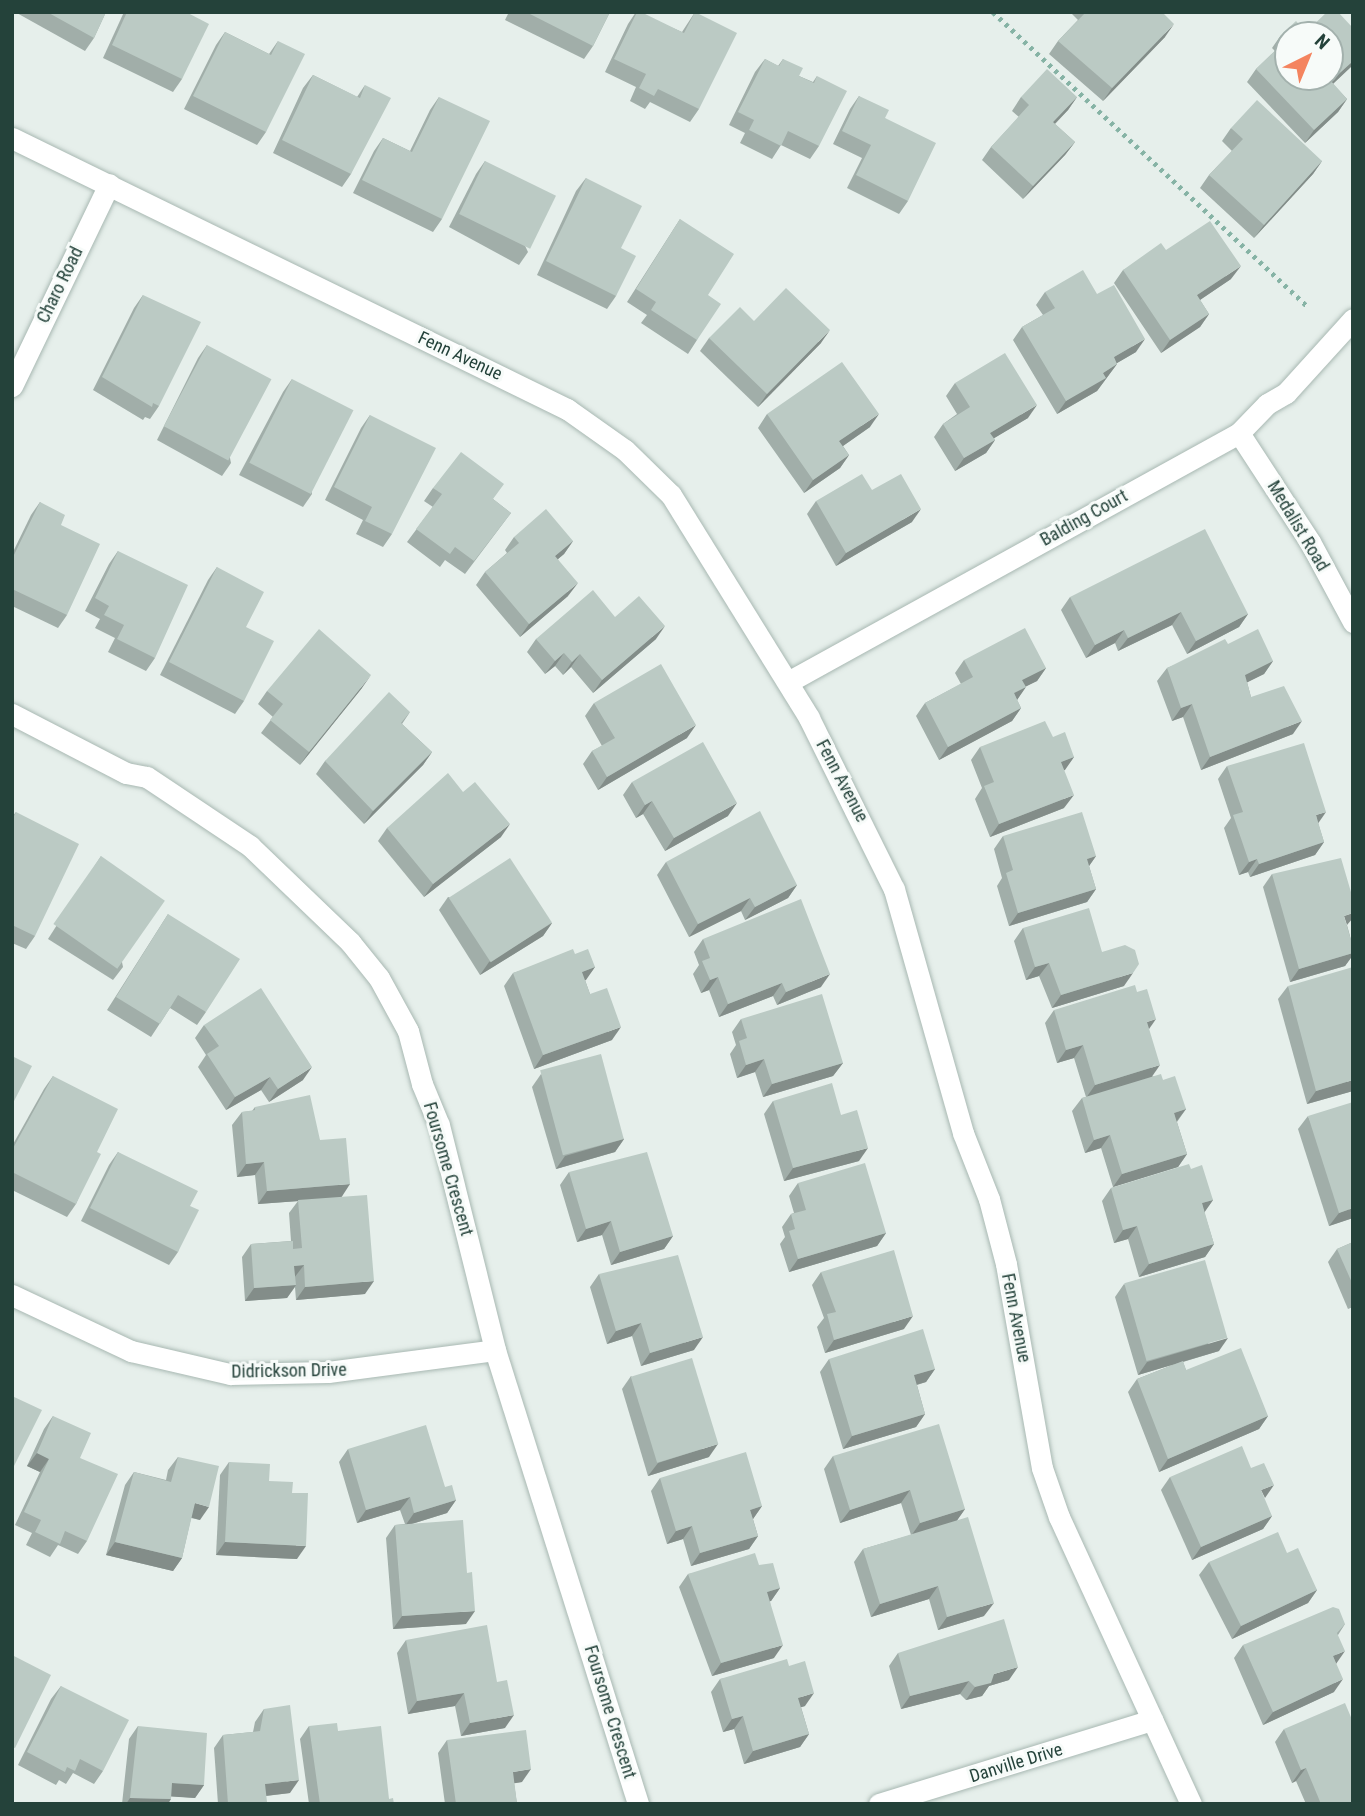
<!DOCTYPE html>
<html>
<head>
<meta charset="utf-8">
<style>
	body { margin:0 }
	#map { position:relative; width:1365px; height:1816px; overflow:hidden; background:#e6efeb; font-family:"Roboto Condensed",sans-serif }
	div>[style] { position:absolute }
	.path>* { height:4.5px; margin-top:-2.25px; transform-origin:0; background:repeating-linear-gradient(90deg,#86b3a5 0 3.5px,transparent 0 8.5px) }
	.roads { filter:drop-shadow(0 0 2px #a8b8b2) drop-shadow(0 0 2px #a8b8b2) }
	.street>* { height:21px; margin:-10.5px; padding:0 10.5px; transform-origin:10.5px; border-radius:10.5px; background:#fff }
	.wall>* { inset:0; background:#a1aea9 }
	.shaded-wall>* { inset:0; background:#838d89 }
	.building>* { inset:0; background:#bbcac4; transform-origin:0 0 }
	span { translate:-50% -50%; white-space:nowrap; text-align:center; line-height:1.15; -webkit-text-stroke:6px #f7fbf9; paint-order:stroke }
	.street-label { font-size:18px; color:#24423a }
	.frame { position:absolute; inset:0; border:14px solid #24423a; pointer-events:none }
	.north { position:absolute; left:1274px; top:21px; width:70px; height:70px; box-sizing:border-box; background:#f7fbf9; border:2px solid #a3b1ad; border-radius:50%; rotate:43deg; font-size:19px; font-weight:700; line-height:28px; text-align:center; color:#24423a }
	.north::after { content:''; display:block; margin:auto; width:24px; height:32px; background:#f4845f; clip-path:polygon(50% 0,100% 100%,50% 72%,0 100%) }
</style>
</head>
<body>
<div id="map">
	<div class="path">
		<i style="left:993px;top:12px;width:430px;rotate:43.1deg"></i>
	</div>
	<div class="roads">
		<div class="street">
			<i style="left:12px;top:138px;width:618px;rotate:26.03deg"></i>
			<i style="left:567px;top:409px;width:71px;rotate:35.3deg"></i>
			<i style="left:625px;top:450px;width:64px;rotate:44.4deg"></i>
			<i style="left:671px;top:495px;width:262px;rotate:58.2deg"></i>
			<i style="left:809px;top:718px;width:191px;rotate:63.6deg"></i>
			<i style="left:894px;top:889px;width:254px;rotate:74.2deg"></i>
			<i style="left:963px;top:1133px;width:71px;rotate:68.5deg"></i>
			<i style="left:989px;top:1199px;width:67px;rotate:75.3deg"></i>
			<i style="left:1006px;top:1264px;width:207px;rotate:80deg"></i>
			<i style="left:1042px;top:1468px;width:52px;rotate:70.9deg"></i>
			<i style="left:1059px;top:1517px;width:316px;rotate:65.3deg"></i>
			<i style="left:12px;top:386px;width:224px;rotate:-64.3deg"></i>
			<i style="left:1239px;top:433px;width:130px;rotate:56.9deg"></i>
			<i style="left:1310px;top:542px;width:91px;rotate:61.7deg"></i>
			<i style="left:788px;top:682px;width:515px;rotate:-28.9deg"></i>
			<i style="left:1239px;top:433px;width:40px;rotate:-46deg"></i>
			<i style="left:1267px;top:404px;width:22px;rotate:-30deg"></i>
			<i style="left:1286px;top:393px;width:100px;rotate:-47.8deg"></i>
			<i style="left:12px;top:714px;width:128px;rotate:27.4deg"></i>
			<i style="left:126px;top:773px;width:21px;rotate:11deg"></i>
			<i style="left:147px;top:777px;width:124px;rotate:33.8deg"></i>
			<i style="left:250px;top:846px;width:139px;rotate:43.8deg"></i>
			<i style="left:350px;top:942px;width:46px;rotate:51.1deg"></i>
			<i style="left:379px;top:978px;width:60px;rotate:61.3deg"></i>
			<i style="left:408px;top:1031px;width:55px;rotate:75.2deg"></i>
			<i style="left:422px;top:1084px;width:44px;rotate:67.5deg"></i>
			<i style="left:439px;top:1125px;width:232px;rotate:76deg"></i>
			<i style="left:495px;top:1350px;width:476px;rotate:72.5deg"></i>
			<i style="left:12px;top:1295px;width:132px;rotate:25.2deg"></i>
			<i style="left:131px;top:1351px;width:102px;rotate:13.1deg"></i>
			<i style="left:230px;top:1374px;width:98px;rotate:-1.2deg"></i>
			<i style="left:328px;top:1372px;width:168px;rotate:-7.5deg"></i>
			<i style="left:879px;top:1804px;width:286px;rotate:-17.1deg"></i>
		</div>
	</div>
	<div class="wall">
		<i style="clip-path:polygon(15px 12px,106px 12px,94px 38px,85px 51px)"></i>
		<i style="clip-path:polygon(124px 12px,186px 12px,182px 79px,173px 92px,103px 58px)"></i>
		<i style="clip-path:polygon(509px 12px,610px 12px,593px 46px,584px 59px,505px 20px)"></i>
		<i style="clip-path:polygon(636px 12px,682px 32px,695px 12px,699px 109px,690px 122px,650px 102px,645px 109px,630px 101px,636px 87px,605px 72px,628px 24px)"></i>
		<i style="clip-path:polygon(1070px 12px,1162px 12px,1165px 37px,1103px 101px,1049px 54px,1058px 41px,1078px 20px)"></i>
		<i style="clip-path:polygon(225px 32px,269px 54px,278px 41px,266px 132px,257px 145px,184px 109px,216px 45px)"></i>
		<i style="clip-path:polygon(1306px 32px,1353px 65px,1333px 84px,1347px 99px,1338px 112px,1305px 143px,1247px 82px,1256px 69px,1275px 51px,1272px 48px,1281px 35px)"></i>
		<i style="clip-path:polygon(765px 59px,778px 66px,783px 59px,799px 76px,813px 82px,817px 76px,819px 146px,810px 159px,781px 145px,772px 159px,740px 143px,745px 133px,729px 125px,755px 72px)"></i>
		<i style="clip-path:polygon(313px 75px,357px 97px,365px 85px,351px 174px,342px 187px,273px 153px,303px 88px)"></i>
		<i style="clip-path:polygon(859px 96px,885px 118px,908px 201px,899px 214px,847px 188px,862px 158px,833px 144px,850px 109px)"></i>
		<i style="clip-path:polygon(439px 97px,442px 219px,433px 232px,353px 193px,374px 151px,383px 138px,410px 151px,430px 110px)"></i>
		<i style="clip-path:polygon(1021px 97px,1077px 97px,1068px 110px,1055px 124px,1075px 142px,1065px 155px,1023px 199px,982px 160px,991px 147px,1019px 117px,1012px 111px)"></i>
		<i style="clip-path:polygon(1231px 128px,1322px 161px,1313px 174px,1254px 238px,1200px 188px,1209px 175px,1232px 151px,1222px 141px)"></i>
		<i style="clip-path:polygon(485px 161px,528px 252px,519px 265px,449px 227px,476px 174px)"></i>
		<i style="clip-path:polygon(586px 178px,621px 248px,616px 296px,607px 309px,537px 275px,576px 191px)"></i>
		<i style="clip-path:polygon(680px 219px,708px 295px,697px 340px,688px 354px,641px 323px,647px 315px,627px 302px)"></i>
		<i style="clip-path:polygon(1166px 250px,1231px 279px,1200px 300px,1209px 314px,1200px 327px,1161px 353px,1114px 283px,1123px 270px)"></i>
		<i style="clip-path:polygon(1045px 292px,1097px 294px,1136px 352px,1117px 363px,1117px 364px,1097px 391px,1057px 414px,1013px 340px,1022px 327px,1043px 315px,1036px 305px)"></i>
		<i style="clip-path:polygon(143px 295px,159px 406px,150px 419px,145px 417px,143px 420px,93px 390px,134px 308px)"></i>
		<i style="clip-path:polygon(754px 321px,821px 343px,758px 407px,700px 351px,709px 338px)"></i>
		<i style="clip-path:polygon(207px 345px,231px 463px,222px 476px,157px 440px,198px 358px)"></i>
		<i style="clip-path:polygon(292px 379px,312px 494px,303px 507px,239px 475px,283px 392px)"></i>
		<i style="clip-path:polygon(955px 383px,1028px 418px,994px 438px,995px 440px,986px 453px,955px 471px,934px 437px,943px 424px,957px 414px,946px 396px)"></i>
		<i style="clip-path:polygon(767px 414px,870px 427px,843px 446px,849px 455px,840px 468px,804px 493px,758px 428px)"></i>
		<i style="clip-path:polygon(370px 415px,392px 534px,383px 547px,356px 534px,363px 520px,325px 500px,361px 428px)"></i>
		<i style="clip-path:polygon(433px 488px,493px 499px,511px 513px,465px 574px,445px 560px,440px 567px,407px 542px,433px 507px,424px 501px)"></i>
		<i style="clip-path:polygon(816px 501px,912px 522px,836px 566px,807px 514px)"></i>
		<i style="clip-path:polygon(40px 502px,61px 525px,67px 615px,58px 628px,12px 606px,12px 554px,31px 515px)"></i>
		<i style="clip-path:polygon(514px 537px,573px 541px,564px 554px,558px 559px,568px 596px,520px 637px,476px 585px,485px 572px,507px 553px,505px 550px)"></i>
		<i style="clip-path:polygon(118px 551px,155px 658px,146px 671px,108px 652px,115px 638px,95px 628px,100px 619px,85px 611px,109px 564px)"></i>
		<i style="clip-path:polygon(217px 567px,246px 627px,244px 701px,235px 714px,160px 675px,208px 580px)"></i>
		<i style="clip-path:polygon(1070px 597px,1248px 614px,1239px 627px,1187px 654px,1172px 625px,1118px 651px,1115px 643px,1086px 658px,1061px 610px)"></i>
		<i style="clip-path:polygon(615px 617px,656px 639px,593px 693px,571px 667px,563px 675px,555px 666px,545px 674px,527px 652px,536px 639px)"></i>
		<i style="clip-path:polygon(1228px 644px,1273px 661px,1264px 674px,1247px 682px,1251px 697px,1293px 734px,1201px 770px,1183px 717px,1172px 721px,1157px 681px,1167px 668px)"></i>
		<i style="clip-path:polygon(964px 660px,1046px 668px,1037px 681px,1026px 686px,1017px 700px,1021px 708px,1012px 721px,939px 760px,916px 716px,925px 703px,961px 684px,955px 673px)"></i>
		<i style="clip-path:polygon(362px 688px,300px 765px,261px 733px,273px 717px,258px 704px,267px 691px)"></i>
		<i style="clip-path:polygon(594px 703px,687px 738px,598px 790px,583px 764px,592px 751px,602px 746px,585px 716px)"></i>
		<i style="clip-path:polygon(410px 712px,402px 724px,432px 752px,423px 765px,364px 824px,316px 774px,325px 761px)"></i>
		<i style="clip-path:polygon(1053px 737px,1074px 757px,1064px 770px,1064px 808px,990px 837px,975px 799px,982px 788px,971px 760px,980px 747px)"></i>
		<i style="clip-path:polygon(1227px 766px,1318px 823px,1324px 842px,1315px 855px,1250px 877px,1248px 872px,1239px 875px,1224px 828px,1231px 818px,1218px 779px)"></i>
		<i style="clip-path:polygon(632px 782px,728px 816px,665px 851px,643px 814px,636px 818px,623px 795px)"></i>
		<i style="clip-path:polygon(463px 792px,501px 837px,424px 897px,378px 841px,387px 828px)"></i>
		<i style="clip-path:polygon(16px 812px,35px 936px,26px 949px,12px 943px,12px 817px)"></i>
		<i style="clip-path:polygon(1003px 836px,1096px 856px,1089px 866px,1096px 889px,1087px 902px,1009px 926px,997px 886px,1002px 878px,994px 849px)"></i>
		<i style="clip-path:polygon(101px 856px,123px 967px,113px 980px,48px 939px)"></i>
		<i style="clip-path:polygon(666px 862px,797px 885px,788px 898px,745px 920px,741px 911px,689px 937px,657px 875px)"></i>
		<i style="clip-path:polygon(1272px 874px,1347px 925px,1353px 947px,1353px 955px,1345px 966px,1290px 982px,1263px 887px)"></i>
		<i style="clip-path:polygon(448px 897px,552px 923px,543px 936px,480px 975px,439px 910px)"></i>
		<i style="clip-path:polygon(168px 914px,206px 1012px,197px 1025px,170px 1008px,151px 1037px,107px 1010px)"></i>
		<i style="clip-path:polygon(1023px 928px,1102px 952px,1124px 986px,1052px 1008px,1039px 976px,1026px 980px,1014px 941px)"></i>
		<i style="clip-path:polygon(703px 939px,821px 987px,777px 1005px,773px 996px,719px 1017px,709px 990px,701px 993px,693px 974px,699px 965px,694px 952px)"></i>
		<i style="clip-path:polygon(575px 954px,595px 967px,585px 980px,590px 994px,612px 1040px,534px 1069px,504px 986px,513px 973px)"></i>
		<i style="clip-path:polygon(1288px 986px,1353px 1091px,1307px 1104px,1278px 999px)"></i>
		<i style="clip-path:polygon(1054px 1010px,1149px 1030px,1152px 1076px,1163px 1080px,1186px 1109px,1177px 1122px,1187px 1154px,1178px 1167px,1113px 1187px,1101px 1148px,1085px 1153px,1072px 1111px,1082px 1098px,1086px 1097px,1074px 1058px,1057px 1063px,1045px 1023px)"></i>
		<i style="clip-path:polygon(741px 1019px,843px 1063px,833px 1076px,763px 1097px,755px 1072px,737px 1078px,730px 1054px,736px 1045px,732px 1032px)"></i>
		<i style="clip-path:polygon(204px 1025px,303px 1080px,269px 1102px,261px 1090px,226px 1110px,198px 1067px,206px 1055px,195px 1038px)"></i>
		<i style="clip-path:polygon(541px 1074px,624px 1139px,615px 1152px,556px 1169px,532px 1087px)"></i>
		<i style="clip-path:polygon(53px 1076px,97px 1152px,76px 1204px,67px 1217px,12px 1190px,12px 1146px,44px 1089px)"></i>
		<i style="clip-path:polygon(773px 1101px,841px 1115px,859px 1161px,784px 1181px,764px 1114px)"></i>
		<i style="clip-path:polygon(255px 1107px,320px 1140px,341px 1197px,365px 1294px,296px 1300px,295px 1287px,287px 1298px,245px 1301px,242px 1257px,251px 1244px,291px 1241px,289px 1213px,298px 1201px,258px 1204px,255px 1175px,237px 1177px,232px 1125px,242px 1112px,252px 1111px)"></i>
		<i style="clip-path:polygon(1308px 1116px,1353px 1218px,1329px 1226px,1298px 1129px)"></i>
		<i style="clip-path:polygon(118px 1152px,190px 1206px,178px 1252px,169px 1265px,81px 1221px,109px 1165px)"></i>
		<i style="clip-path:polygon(1191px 1169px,1213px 1200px,1204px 1212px,1214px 1244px,1205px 1257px,1139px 1277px,1128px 1239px,1114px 1243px,1102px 1201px,1111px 1188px)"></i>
		<i style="clip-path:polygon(569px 1172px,673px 1236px,664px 1249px,611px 1265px,602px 1235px,577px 1242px,560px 1185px)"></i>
		<i style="clip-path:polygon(798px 1183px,886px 1233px,877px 1246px,789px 1272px,780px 1244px,785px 1237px,782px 1227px,791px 1214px,794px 1213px,789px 1196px)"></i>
		<i style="clip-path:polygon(1353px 1242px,1353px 1307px,1348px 1309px,1328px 1262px,1337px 1249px)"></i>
		<i style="clip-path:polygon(821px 1272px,904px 1329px,825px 1353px,817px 1327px,824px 1318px,812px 1285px)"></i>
		<i style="clip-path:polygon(599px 1274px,694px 1350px,641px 1366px,632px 1336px,607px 1344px,590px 1287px)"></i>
		<i style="clip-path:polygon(1124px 1284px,1219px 1351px,1183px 1362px,1186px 1370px,1268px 1416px,1259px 1429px,1159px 1472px,1128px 1392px,1137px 1379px,1175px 1364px,1138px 1375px,1115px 1297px)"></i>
		<i style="clip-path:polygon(829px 1359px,935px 1369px,926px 1382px,917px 1385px,925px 1414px,916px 1427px,843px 1449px,820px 1372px)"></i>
		<i style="clip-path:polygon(631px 1376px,709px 1457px,648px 1476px,622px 1389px)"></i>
		<i style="clip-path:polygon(53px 1416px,80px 1458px,87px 1541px,78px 1554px,58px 1545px,50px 1557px,26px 1545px,32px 1533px,15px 1525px,40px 1472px,27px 1466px,44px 1429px)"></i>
		<i style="clip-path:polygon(348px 1449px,445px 1487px,456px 1500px,447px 1513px,412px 1524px,466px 1624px,393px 1629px,386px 1538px,395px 1525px,405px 1524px,400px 1510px,357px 1523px,339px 1462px)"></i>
		<i style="clip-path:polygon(833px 1456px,965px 1509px,957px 1520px,984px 1616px,938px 1630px,929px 1599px,871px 1617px,854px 1562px,863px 1549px,911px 1535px,901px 1503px,840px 1523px,824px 1469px)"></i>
		<i style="clip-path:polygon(178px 1457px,200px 1520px,191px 1518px,182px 1558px,173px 1571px,106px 1555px,125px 1485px,134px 1472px,166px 1480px,168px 1470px)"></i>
		<i style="clip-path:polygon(229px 1462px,292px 1493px,297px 1559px,216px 1555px,220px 1475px)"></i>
		<i style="clip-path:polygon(1170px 1477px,1272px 1516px,1263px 1529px,1192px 1560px,1161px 1490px)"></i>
		<i style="clip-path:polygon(660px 1478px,762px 1506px,753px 1519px,758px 1536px,749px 1549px,691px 1566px,683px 1539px,667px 1544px,651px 1491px)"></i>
		<i style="clip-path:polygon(1287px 1553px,1317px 1590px,1308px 1603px,1232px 1639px,1199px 1575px,1209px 1562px)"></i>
		<i style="clip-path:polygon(759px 1565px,780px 1588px,771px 1601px,770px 1601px,774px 1658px,712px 1676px,679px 1587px,688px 1574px)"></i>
		<i style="clip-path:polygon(1345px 1624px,1338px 1635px,1334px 1692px,1263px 1725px,1234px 1658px,1243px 1645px)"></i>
		<i style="clip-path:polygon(406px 1640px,505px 1728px,461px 1736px,455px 1706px,408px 1714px,397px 1653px)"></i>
		<i style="clip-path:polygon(898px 1653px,1009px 1680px,989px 1686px,982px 1696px,966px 1700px,960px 1694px,901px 1709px,889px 1666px)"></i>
		<i style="clip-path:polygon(789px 1666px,805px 1706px,801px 1707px,809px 1734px,800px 1747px,744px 1764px,734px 1729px,723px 1732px,711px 1692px,720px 1679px)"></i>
		<i style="clip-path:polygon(61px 1686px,103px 1771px,94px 1784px,73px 1773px,66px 1784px,59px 1780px,56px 1785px,18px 1765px,51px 1699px)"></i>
		<i style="clip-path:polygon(264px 1709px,290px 1793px,266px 1796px,266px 1804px,218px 1804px,214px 1748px,223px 1735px,253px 1732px,255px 1722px)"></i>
		<i style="clip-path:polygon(138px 1726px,204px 1785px,195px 1798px,171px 1796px,168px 1804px,122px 1804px,129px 1739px)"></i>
		<i style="clip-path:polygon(309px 1726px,338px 1731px,389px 1799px,394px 1804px,309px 1804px,300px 1739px)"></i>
		<i style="clip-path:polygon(1284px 1729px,1353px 1804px,1306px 1804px,1296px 1781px,1292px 1783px,1275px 1742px)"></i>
		<i style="clip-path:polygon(447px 1740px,522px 1782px,514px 1783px,517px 1804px,445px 1804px,438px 1753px)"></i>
	</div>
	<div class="shaded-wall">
		<i style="clip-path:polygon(1174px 24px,1165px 37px,1103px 101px,1112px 88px)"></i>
		<i style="clip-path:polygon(1353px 61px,1353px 65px,1322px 94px,1331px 81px)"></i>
		<i style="clip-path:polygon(1077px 97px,1068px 110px,1044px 135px,1053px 122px)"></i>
		<i style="clip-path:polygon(1347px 99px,1338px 112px,1305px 143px,1314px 130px)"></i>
		<i style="clip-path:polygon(1075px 142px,1065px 155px,1023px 199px,1033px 186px)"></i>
		<i style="clip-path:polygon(1322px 161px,1313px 174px,1254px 238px,1264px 225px)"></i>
		<i style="clip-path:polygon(1241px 266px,1231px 279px,1188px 308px,1197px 295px)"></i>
		<i style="clip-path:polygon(1209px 314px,1200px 327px,1161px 353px,1170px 340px)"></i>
		<i style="clip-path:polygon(830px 330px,821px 343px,758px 407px,767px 394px)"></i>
		<i style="clip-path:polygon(1145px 339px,1136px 352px,1105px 370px,1114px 357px)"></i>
		<i style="clip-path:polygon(1117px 364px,1097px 391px,1057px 414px,1066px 401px,1103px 373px)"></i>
		<i style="clip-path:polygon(1037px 405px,1028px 418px,981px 446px,990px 433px)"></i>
		<i style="clip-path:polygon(879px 414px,870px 427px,830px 455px,839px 441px)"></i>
		<i style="clip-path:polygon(995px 440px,986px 453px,955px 471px,964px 458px)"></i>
		<i style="clip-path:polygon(849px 455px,840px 468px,804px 493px,813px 480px)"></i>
		<i style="clip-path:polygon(921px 509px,912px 522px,836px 566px,846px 553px)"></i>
		<i style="clip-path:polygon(573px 541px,564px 554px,546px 569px,555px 556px)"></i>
		<i style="clip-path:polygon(578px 583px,568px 596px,520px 637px,529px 624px)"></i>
		<i style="clip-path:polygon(1181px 612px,1172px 625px,1118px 651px,1128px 638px)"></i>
		<i style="clip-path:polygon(1248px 614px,1239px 627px,1187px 654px,1196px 641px)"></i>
		<i style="clip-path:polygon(665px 626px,656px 639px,593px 693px,602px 680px)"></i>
		<i style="clip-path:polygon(1124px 630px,1115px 643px,1086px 658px,1095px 645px)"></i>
		<i style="clip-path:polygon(564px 653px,555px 666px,545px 674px,555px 661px)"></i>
		<i style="clip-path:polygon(580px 654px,571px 667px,563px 675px,572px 662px)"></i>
		<i style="clip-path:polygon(1273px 661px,1264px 674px,1236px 688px,1245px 675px)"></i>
		<i style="clip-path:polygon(1046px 668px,1037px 681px,1013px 693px,1022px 680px)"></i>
		<i style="clip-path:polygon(371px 675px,362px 688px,300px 765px,309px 752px)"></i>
		<i style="clip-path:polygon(1026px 687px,1017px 700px,1014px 693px)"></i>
		<i style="clip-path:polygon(1192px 704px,1183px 717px,1172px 721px,1181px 708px)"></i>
		<i style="clip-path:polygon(1021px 708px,1012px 721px,939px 760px,948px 747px)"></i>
		<i style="clip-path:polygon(1302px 721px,1293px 734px,1201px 770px,1210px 757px)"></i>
		<i style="clip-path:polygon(696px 725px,687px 738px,598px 790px,607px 777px)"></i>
		<i style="clip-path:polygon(432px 752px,423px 765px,364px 824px,373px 811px)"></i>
		<i style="clip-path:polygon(1074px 757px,1065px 770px,1052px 775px,1061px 762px)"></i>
		<i style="clip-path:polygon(1074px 795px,1064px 808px,990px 837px,999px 824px)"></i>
		<i style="clip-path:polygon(652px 801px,643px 814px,636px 818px,645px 805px)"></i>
		<i style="clip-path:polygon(737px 803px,728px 816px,665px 851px,674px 838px)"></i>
		<i style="clip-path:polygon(1326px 812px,1317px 825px,1316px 815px)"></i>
		<i style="clip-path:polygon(510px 824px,501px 837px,424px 897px,433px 884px)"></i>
		<i style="clip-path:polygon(1324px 842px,1315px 855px,1250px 877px,1259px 864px)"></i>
		<i style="clip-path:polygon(1096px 856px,1087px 869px,1087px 859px)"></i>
		<i style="clip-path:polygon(1257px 859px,1248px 872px,1239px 875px,1249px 862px)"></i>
		<i style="clip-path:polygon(797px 885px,788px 898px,745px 920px,755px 907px)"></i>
		<i style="clip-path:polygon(1096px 889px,1087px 902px,1009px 926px,1018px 913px)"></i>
		<i style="clip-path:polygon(750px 898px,741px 911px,689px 937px,698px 924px)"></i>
		<i style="clip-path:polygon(1353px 913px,1353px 918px,1347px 925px,1344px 916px)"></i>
		<i style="clip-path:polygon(552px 923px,543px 936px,480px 975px,489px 962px)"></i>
		<i style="clip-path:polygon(1353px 953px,1353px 955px,1345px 966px,1290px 982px,1299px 969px)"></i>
		<i style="clip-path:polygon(1049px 963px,1039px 976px,1026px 980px,1035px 967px)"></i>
		<i style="clip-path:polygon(595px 967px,586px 980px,573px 985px,582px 972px)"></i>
		<i style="clip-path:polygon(1133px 973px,1124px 986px,1052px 1008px,1061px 995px)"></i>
		<i style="clip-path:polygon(830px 974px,821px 987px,777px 1005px,786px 992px)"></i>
		<i style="clip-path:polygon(718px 977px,709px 990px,701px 993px,710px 980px)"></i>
		<i style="clip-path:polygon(782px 983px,773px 996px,719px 1017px,728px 1004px)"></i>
		<i style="clip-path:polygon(1156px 1019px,1147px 1032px,1147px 1022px)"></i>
		<i style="clip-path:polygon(621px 1027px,612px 1040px,534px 1069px,543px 1055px)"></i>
		<i style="clip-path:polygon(1083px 1045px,1074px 1058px,1057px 1063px,1066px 1050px)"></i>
		<i style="clip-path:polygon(764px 1059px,755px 1072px,737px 1078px,746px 1065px)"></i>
		<i style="clip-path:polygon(843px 1063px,833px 1076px,763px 1097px,772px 1084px)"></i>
		<i style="clip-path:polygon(1160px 1065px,1151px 1078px,1086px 1098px,1095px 1085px)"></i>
		<i style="clip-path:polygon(312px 1067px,303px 1080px,269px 1102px,278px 1089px)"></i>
		<i style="clip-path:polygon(270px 1077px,261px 1090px,226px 1110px,235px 1097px)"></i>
		<i style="clip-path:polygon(1353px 1080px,1353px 1091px,1307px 1104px,1316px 1091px)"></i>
		<i style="clip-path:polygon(1186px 1109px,1176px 1122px,1174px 1113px)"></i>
		<i style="clip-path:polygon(1110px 1135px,1101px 1148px,1085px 1153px,1094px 1140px)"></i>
		<i style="clip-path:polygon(624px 1139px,615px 1152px,556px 1169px,565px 1156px)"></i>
		<i style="clip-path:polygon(868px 1148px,859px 1161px,784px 1181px,793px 1168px)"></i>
		<i style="clip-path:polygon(1187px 1154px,1178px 1167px,1113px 1187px,1122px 1174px)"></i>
		<i style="clip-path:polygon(264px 1162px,255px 1175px,237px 1177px,246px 1164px)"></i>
		<i style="clip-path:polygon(350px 1184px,341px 1198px,258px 1204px,267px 1191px)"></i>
		<i style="clip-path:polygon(1213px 1200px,1204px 1213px,1202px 1203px)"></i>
		<i style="clip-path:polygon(1353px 1208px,1353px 1218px,1329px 1226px,1339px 1213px)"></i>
		<i style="clip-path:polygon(611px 1221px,602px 1235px,577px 1242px,586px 1229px)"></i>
		<i style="clip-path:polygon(1137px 1226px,1128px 1239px,1114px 1243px,1123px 1230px)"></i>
		<i style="clip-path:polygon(886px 1233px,877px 1246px,789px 1272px,798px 1259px)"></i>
		<i style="clip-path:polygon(673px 1236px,664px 1249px,611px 1265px,620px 1252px)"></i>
		<i style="clip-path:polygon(1214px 1244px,1205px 1257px,1139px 1277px,1149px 1264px)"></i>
		<i style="clip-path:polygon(304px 1265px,294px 1278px,294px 1266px)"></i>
		<i style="clip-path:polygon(374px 1281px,365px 1294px,296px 1300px,305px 1287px)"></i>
		<i style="clip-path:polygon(296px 1285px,287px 1298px,245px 1301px,254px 1288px)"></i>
		<i style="clip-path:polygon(913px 1316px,904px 1329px,825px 1353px,834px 1340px)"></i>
		<i style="clip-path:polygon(641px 1323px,632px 1336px,607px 1344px,616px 1331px)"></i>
		<i style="clip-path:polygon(703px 1337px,694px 1350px,641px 1366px,650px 1353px)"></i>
		<i style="clip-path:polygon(1228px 1338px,1219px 1351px,1138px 1375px,1147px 1362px)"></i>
		<i style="clip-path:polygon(935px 1369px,926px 1382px,905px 1388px,914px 1375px)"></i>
		<i style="clip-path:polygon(925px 1414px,916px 1427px,843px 1449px,852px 1436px)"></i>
		<i style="clip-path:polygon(1268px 1416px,1259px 1429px,1159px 1472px,1168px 1459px)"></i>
		<i style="clip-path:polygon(718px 1444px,709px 1457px,648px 1476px,658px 1463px)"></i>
		<i style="clip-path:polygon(37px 1453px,49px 1459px,40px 1472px,27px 1466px)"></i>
		<i style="clip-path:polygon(1274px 1485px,1265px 1498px,1261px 1490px)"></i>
		<i style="clip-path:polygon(910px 1490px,901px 1503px,840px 1523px,850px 1510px)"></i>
		<i style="clip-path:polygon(410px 1497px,400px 1510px,357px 1523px,366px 1510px)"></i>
		<i style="clip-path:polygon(456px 1500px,447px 1513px,405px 1526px,414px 1513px)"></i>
		<i style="clip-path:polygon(195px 1503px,209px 1507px,200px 1520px,186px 1516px)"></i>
		<i style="clip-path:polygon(762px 1506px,753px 1519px,750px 1510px)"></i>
		<i style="clip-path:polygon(965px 1509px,956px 1522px,911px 1536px,920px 1523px)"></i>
		<i style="clip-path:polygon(1272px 1516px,1263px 1529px,1192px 1560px,1201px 1547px)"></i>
		<i style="clip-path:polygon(692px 1526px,683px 1539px,667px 1544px,676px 1531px)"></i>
		<i style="clip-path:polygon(758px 1536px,749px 1549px,691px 1566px,700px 1553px)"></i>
		<i style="clip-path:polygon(115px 1542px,182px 1558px,173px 1571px,106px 1555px)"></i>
		<i style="clip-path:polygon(225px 1542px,306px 1546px,297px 1559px,216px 1555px)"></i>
		<i style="clip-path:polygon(938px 1586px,929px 1599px,871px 1617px,880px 1604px)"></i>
		<i style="clip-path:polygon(780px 1588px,771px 1601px,758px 1605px,767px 1592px)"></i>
		<i style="clip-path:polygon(1317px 1590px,1308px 1603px,1232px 1639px,1241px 1626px)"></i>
		<i style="clip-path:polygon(994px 1603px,984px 1616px,938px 1630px,947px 1617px)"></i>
		<i style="clip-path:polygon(475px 1611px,466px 1624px,393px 1629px,402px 1616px)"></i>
		<i style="clip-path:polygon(783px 1645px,774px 1658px,712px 1676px,721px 1663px)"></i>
		<i style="clip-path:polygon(1345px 1651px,1336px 1664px,1333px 1656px)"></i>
		<i style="clip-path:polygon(1018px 1667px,1009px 1680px,989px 1686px,982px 1696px,966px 1700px,975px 1687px,994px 1674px)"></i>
		<i style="clip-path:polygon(1343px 1679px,1334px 1692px,1263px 1725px,1273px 1712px)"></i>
		<i style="clip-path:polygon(969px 1681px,960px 1694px,901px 1709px,910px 1696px)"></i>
		<i style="clip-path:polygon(464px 1693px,455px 1706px,408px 1714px,417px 1701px)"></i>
		<i style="clip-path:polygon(814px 1693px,805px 1706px,789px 1711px,798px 1698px)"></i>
		<i style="clip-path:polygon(514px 1715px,505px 1728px,461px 1736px,470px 1723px)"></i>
		<i style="clip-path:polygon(743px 1716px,734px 1729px,723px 1732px,732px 1719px)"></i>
		<i style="clip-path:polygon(809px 1734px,800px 1747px,744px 1764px,753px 1751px)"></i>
		<i style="clip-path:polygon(1306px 1768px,1296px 1781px,1292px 1783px,1301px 1770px)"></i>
		<i style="clip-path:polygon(531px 1769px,522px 1782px,504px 1785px,513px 1772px)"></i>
		<i style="clip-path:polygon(299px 1780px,290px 1793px,256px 1797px,265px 1784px)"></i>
		<i style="clip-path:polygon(172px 1783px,204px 1785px,195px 1798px,163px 1796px)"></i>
		<i style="clip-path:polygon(130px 1798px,171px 1799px,168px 1804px,126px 1804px)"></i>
	</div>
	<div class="building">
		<i style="clip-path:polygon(47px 12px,106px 12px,94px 38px)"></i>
		<i style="clip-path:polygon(127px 12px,186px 12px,209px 24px,182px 79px,112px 45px)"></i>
		<i style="clip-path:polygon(526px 12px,610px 12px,593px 46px)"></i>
		<i style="clip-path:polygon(637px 12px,641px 12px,684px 33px,695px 12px,737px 33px,699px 109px,658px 89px,654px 96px,639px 88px,646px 74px,614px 59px)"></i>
		<i style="clip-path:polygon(1086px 12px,1162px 12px,1174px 24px,1112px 88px,1058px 41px)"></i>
		<i style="clip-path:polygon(evenodd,1327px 12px,1338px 12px,1353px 28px,1353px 61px,1331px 81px,1347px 99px,1314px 130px,1256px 69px,1286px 40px,1281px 35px,1296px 21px,1306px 32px,1327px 12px,1288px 35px,1330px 35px,1330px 77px,1288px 77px,1288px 35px)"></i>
		<i style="clip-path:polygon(225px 32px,271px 55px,278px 41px,305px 54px,266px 132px,193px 96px)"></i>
		<i style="clip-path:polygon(765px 59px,779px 66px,783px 59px,803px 68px,799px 76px,814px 83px,817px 76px,847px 91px,819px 146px,788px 131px,781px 146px,749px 130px,754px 120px,738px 112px)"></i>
		<i style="clip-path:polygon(1047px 69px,1077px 97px,1053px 122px,1075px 142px,1033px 186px,991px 147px,1029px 105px,1021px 97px)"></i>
		<i style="clip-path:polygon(313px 75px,360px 98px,365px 85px,391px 98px,351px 174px,282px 140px)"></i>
		<i style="clip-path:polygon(859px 96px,889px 110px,885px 118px,936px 143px,908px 201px,856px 175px,871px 145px,842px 131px)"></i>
		<i style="clip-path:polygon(439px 97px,490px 121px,442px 219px,362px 180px,383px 138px,412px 152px)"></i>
		<i style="clip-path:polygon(1257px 100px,1322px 161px,1264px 225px,1209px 175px,1243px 139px,1231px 128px)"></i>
		<i style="left:485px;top:161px;width:79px;height:59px;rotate:26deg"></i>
		<i style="clip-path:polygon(586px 178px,642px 206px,621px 248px,636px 256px,616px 296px,546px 261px)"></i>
		<i style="clip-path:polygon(680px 219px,734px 254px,708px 295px,721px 304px,697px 340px,651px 310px,656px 302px,636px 289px)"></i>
		<i style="clip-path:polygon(1210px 221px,1241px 266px,1197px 295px,1209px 314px,1170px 340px,1123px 270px,1161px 243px,1166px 250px)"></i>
		<i style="clip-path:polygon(1083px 270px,1097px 294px,1114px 285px,1145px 339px,1114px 357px,1117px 364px,1103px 373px,1106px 378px,1066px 401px,1022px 327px,1055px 308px,1045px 292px)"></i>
		<i style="clip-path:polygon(786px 288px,830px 330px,767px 394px,709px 338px,740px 307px,754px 321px)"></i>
		<i style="clip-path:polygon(143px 295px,201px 322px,159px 406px,153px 403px,152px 407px,102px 377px)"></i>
		<i style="left:207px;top:345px;width:73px;height:92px;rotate:28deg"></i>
		<i style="clip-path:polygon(1005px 353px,1037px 405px,990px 433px,995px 440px,964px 458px,943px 424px,970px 407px,955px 383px)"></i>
		<i style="clip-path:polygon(842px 362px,879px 414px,839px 441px,849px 455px,813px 480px,767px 414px)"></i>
		<i style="left:292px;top:379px;width:69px;height:94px;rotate:27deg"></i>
		<i style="clip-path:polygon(370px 415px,436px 448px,392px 534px,365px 521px,372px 507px,334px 487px)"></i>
		<i style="clip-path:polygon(461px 452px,504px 484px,493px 499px,511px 513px,474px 561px,455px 547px,450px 554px,416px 529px,442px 494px,433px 488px)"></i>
		<i style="clip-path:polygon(862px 474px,872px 490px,901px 474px,921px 509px,846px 553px,816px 501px)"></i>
		<i style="clip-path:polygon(40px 502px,65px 515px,61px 525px,100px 544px,67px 615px,12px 589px,12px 559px)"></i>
		<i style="clip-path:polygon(546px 509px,573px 541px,555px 556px,578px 583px,529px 624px,485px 572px,519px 543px,514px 537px)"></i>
		<i style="clip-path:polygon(1205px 529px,1248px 614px,1196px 641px,1181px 612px,1128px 638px,1124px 630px,1095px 645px,1070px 597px)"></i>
		<i style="clip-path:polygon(118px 551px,188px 585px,155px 658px,117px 639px,124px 625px,104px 615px,109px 606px,95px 598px)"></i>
		<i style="clip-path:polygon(217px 567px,264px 592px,246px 627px,274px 641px,244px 701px,169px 662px)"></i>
		<i style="clip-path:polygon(593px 590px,615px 617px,639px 596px,665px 626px,602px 680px,580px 654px,572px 662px,564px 653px,555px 661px,536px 639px)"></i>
		<i style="clip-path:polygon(1025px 628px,1046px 668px,1022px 680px,1026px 687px,1014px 693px,1021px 708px,948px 747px,925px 703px,973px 677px,964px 660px)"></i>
		<i style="clip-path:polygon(319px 629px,371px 675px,309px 752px,270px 720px,283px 704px,267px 691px)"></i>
		<i style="clip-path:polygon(1258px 629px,1273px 661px,1245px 675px,1251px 697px,1284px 686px,1302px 721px,1210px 757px,1192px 704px,1181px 708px,1167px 668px,1225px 639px,1228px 644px)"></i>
		<i style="clip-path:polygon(661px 664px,696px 725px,607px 777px,592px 751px,615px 738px,594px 703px)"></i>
		<i style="clip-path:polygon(389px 692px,410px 712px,401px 723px,432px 752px,373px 811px,325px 761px)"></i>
		<i style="clip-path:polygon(1045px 721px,1053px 737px,1065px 732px,1074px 757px,1061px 762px,1074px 795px,999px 824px,984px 786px,994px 782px,980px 747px)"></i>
		<i style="clip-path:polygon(703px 742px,737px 803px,674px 838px,652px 801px,645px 805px,632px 782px)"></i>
		<i style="clip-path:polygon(1304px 743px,1326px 812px,1316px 815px,1324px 842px,1259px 864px,1257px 859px,1249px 862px,1233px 815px,1243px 812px,1227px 766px)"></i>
		<i style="clip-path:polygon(448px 773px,463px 792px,475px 782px,510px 824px,433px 884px,387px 828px)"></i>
		<i style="clip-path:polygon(760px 811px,797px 885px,755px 907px,750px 898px,698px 924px,666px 862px)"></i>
		<i style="clip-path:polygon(16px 812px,79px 844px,35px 936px,12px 925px,12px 820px)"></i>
		<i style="clip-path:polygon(1082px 812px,1096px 856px,1087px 859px,1096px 889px,1018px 913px,1006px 873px,1013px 870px,1003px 836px)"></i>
		<i style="left:101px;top:856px;width:78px;height:83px;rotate:35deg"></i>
		<i style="left:510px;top:858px;width:77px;height:73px;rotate:57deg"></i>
		<i style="clip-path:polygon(1341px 858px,1353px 899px,1353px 913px,1344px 916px,1353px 947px,1353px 953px,1299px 969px,1272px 874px)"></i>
		<i style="clip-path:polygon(801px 899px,830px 974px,786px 992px,782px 983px,728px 1004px,718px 977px,710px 980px,702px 961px,710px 958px,703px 939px)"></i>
		<i style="clip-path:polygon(1089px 908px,1102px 952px,1125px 945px,1135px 950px,1139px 964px,1133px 973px,1061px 995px,1049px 963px,1035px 967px,1023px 928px)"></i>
		<i style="clip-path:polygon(168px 914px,240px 959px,206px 1012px,178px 995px,160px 1024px,116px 997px)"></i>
		<i style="clip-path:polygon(573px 949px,575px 954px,588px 949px,595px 967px,582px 972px,590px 994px,607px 988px,621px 1027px,543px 1055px,513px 973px)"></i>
		<i style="clip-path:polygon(1353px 967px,1353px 1080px,1316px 1091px,1288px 986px)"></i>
		<i style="clip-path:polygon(1135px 985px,1137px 992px,1147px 989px,1156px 1019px,1147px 1022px,1160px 1065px,1095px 1085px,1083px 1045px,1066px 1050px,1054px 1010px)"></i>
		<i style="clip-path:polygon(261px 988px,312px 1067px,278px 1089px,270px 1077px,235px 1097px,207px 1054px,219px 1046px,204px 1025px)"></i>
		<i style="clip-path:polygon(822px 994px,843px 1063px,772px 1084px,764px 1059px,746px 1065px,739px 1041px,747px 1038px,741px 1019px)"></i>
		<i style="left:601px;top:1054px;width:88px;height:63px;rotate:75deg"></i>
		<i style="clip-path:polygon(12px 1056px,32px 1066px,12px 1105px)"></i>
		<i style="clip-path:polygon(1161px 1074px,1163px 1080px,1175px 1076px,1186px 1109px,1174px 1113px,1187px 1154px,1122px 1174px,1110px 1135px,1094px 1140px,1082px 1098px)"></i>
		<i style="clip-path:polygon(53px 1076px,118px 1109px,97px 1152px,101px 1154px,76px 1204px,12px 1172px,12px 1150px)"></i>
		<i style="clip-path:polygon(832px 1083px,841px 1115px,857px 1110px,868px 1148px,793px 1168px,773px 1101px)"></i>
		<i style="clip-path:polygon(310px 1095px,320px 1140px,346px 1138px,350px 1184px,267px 1191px,264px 1162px,246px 1164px,242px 1112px,255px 1110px,255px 1107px)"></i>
		<i style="clip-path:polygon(1353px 1102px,1353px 1208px,1339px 1213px,1308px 1116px)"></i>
		<i style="clip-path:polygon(118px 1152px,198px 1191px,190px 1206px,199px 1210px,178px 1252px,90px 1208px)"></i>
		<i style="clip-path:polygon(647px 1152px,673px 1236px,620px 1252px,611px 1221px,586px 1229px,569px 1172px)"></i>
		<i style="clip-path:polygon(865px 1163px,886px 1233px,798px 1259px,789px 1231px,795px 1229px,791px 1214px,806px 1210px,798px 1183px)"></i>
		<i style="clip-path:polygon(1189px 1164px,1191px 1169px,1202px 1165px,1213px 1200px,1202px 1203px,1214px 1244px,1149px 1264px,1137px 1226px,1123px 1230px,1111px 1188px)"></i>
		<i style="clip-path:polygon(367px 1195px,374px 1281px,305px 1287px,304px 1265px,294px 1266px,296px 1285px,254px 1288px,251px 1244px,293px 1241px,293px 1249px,302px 1248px,298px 1200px)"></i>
		<i style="clip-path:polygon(1353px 1242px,1353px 1285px,1337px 1249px)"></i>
		<i style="clip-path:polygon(894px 1250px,913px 1316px,834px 1340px,827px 1314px,836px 1312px,821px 1272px)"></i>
		<i style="clip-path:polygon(678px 1255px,703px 1337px,650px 1353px,641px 1323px,616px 1331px,599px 1274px)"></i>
		<i style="left:1205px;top:1260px;width:81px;height:84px;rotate:74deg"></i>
		<i style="clip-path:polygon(923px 1329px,935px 1369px,914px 1375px,925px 1414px,852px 1436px,829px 1359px)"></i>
		<i style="clip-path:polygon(1241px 1348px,1268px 1416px,1168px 1459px,1137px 1379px,1183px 1361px,1186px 1370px)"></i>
		<i style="left:692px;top:1358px;width:90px;height:64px;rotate:73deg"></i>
		<i style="clip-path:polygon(12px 1396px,42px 1410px,12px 1470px)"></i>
		<i style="clip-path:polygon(53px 1416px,91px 1433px,80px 1458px,118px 1474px,87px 1541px,65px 1531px,60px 1544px,35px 1532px,41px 1520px,24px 1512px,49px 1459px,37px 1453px)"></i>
		<i style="clip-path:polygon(939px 1424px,965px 1509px,920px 1523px,910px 1490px,850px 1510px,833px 1456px)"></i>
		<i style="clip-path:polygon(426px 1425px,445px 1487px,452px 1485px,456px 1500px,414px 1513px,410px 1497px,366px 1510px,348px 1449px)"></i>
		<i style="clip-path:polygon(1242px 1446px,1251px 1468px,1264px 1463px,1274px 1485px,1261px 1490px,1272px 1516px,1201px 1547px,1170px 1477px)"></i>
		<i style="clip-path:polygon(746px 1452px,762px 1506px,750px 1510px,758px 1536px,700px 1553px,692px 1526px,676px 1531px,660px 1478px)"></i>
		<i style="clip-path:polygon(178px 1457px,219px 1466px,209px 1507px,195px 1503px,182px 1558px,115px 1542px,134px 1472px,171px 1482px)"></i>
		<i style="clip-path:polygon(229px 1462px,270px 1464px,269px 1481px,293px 1482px,292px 1493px,308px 1493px,306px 1546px,225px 1542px)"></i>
		<i style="clip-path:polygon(968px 1517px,994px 1603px,947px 1617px,938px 1586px,880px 1604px,863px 1549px)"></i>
		<i style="clip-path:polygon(463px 1520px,467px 1573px,472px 1572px,475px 1611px,402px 1616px,395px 1525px)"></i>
		<i style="clip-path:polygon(1278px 1532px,1287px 1553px,1298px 1548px,1317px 1590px,1241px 1626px,1209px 1562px)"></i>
		<i style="clip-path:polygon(755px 1553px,759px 1565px,773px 1563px,780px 1588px,767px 1592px,783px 1645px,721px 1663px,688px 1574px)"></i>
		<i style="clip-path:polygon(1333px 1607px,1339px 1609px,1345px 1624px,1337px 1633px,1345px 1651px,1333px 1656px,1343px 1679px,1273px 1712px,1243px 1645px)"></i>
		<i style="clip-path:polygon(1004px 1619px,1018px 1667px,994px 1674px,991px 1683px,975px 1687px,969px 1681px,910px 1696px,898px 1653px)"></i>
		<i style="clip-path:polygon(487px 1625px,497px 1682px,507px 1680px,514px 1715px,470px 1723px,464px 1693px,417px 1701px,406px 1640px)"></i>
		<i style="clip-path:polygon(12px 1655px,51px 1675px,15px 1748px,12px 1747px)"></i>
		<i style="clip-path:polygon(787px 1659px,789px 1666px,805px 1661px,814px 1693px,798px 1698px,809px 1734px,753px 1751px,743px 1716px,732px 1719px,720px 1679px)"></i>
		<i style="clip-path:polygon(61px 1686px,129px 1720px,103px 1771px,80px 1759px,75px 1771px,67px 1767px,65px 1772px,27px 1752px)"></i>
		<i style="clip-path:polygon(1345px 1703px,1353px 1722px,1353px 1804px,1321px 1804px,1306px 1768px,1301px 1770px,1284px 1729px)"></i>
		<i style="clip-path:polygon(290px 1705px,299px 1780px,265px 1784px,267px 1802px,255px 1804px,228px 1804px,223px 1735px,260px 1731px,264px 1709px)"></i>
		<i style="clip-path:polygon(337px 1723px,338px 1731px,381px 1726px,389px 1799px,393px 1798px,394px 1804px,320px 1804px,309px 1726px)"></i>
		<i style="clip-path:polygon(138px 1726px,207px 1733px,204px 1785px,172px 1783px,171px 1799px,130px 1798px)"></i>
		<i style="clip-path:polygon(526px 1730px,531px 1769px,513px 1772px,517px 1804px,456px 1804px,447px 1740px)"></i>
	</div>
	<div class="street-label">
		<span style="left:60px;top:285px;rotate:-64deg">Charo Road</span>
		<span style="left:460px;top:356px;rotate:25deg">Fenn Avenue</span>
		<span style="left:1084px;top:518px;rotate:-29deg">Balding Court</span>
		<span style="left:1298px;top:526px;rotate:59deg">Medalist Road</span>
		<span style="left:842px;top:781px;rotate:62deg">Fenn Avenue</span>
		<span style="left:448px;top:1169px;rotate:74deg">Foursome Crescent</span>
		<span style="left:1016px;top:1318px;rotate:79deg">Fenn Avenue</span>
		<span style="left:289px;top:1371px;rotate:-1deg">Didrickson Drive</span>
		<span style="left:610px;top:1712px;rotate:73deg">Foursome Crescent</span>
		<span style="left:1016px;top:1763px;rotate:-17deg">Danville Drive</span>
	</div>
	<div class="frame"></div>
	<div class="north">N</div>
</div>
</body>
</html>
